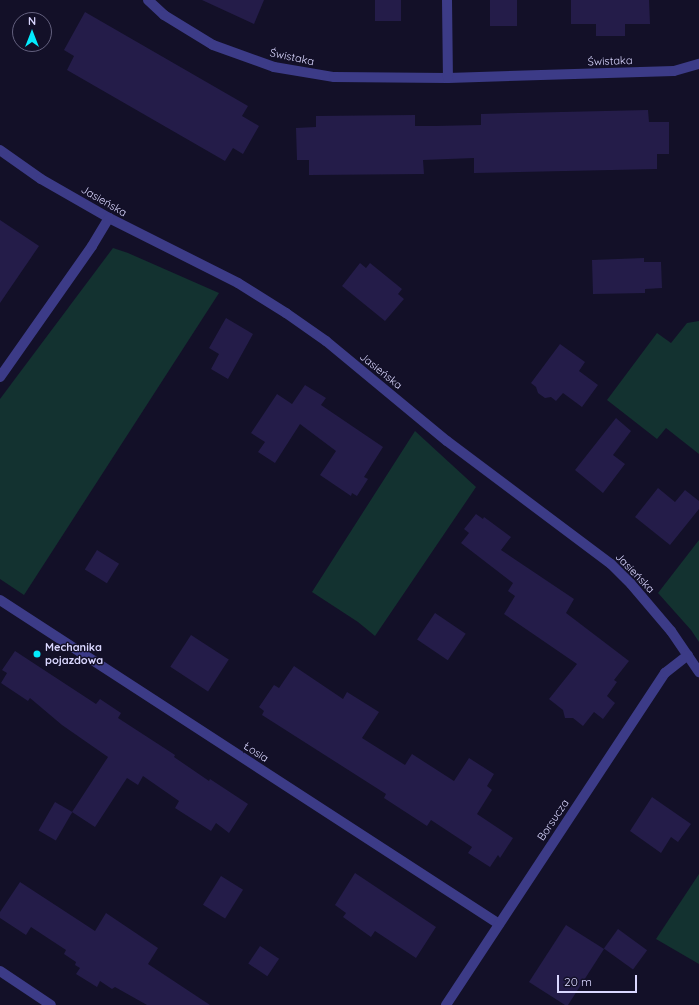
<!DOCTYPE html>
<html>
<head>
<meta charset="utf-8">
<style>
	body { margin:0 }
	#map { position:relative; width:699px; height:1005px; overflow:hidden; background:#131028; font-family:Quicksand,sans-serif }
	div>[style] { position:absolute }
	.green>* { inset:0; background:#133230 }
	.building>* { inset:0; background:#241c49; transform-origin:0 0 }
	.minor>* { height:10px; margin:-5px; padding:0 5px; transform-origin:5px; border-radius:5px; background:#3c3b87 }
	.dots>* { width:11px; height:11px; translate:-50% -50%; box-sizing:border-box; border:2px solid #131028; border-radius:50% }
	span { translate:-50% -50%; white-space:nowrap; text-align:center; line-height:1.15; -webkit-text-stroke:3px #131028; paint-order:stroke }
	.street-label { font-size:11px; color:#dad7ff }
	.poi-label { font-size:11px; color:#dad7ff; font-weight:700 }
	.left { translate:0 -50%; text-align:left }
	.north { position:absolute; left:12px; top:12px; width:40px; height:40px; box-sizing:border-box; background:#131028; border:1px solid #63607e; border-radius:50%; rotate:0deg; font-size:11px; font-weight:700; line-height:16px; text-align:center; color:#dad7ff }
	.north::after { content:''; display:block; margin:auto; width:14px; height:18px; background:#03ebfe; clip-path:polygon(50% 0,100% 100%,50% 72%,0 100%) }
	.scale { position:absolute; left:557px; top:975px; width:80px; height:18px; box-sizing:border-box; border:2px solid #dad7ff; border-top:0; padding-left:5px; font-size:12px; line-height:14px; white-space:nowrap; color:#dad7ff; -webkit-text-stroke:3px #131028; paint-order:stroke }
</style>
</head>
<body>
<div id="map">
	<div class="green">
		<i style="clip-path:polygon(113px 248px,128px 253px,219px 293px,24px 595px,0 579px,0 399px)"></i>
		<i style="clip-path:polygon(699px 321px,699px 454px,666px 428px,657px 439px,607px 400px,657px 333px,671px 343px,687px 323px)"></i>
		<i style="clip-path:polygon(415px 431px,476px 487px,375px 636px,358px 622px,312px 592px)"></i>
		<i style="clip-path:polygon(699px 540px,699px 642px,691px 630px,658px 593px)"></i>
		<i style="clip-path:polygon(699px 874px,699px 964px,656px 939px)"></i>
	</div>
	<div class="building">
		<i style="clip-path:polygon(202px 0,264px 0,254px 24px)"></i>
		<i style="left:375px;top:0;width:26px;height:21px"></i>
		<i style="left:490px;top:0;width:27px;height:26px"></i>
		<i style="clip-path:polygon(571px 0,649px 0,650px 24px,625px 24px,625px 36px,596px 36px,596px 24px,571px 24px)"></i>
		<i style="clip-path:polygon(85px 12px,248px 106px,242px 116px,259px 126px,243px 154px,233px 148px,225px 161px,67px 70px,74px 56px,64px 50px)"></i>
		<i style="clip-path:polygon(648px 110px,649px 122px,669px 122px,669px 154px,657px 154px,657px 169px,474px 173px,474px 158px,423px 160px,424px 174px,309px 175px,309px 160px,297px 160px,296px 128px,316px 127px,316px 116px,415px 115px,415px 126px,435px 126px,481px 125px,481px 114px)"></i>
		<i style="clip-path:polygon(0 220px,39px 246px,0 303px)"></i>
		<i style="clip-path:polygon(644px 258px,644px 262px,661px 262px,662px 288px,645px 289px,645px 293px,593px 294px,592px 260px)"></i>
		<i style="clip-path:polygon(360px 263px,366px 268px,370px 263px,402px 289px,398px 294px,404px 299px,385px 321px,342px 286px)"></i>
		<i style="clip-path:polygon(226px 318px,253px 334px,228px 379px,211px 369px,219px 354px,209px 348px)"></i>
		<i style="clip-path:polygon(560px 344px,585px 362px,579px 371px,598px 385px,582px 407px,563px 393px,556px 401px,551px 397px,545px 398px,538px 393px,536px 387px,531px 383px)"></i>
		<i style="clip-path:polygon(305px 385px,326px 398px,321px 405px,383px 447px,364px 477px,368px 479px,357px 496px,352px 493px,351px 496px,320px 475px,336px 451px,300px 424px,275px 463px,258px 452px,265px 442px,251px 433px,277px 394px,292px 404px)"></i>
		<i style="clip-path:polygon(616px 418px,631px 431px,613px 455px,625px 464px,603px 493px,575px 470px)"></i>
		<i style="clip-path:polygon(658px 488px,675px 502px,685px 490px,699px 501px,699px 509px,670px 545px,635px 517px)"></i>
		<i style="clip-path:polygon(476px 514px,483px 519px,484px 517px,511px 537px,501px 550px,574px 599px,566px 613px,629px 661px,614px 680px,617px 682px,607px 696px,615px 703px,603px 719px,594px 712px,583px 726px,573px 718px,565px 718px,563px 710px,549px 699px,577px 664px,504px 614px,515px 596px,508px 591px,513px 583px,461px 543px,469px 533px,464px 529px)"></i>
		<i style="left:97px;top:550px;width:26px;height:23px;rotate:32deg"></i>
		<i style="left:435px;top:613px;width:37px;height:32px;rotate:34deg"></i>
		<i style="left:191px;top:635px;width:45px;height:38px;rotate:33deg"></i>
		<i style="clip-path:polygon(15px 651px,96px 704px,100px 699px,121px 713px,118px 718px,175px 755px,174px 757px,209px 781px,210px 779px,248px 804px,229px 833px,216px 823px,211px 831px,175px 808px,179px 801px,143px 776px,138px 785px,127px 778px,95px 827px,72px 812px,108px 757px,62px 725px,30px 698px,28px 701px,1px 683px,7px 673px,2px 670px)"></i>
		<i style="clip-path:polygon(294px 666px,343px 699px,347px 692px,379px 712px,362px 738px,405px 765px,412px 754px,454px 781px,469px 758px,494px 774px,487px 786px,492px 790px,477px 814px,513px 838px,500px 858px,498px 855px,490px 867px,468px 853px,472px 847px,431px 820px,427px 826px,384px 798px,386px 794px,262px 715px,264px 711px,259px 707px,274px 685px,279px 688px)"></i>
		<i style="clip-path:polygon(652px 797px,691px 824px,678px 842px,671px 837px,661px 853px,630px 831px)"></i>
		<i style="left:55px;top:802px;width:20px;height:33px;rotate:30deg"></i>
		<i style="clip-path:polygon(355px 873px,436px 927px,416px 958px,375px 931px,371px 937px,343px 917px,346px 913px,335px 905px)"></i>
		<i style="left:221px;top:876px;width:26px;height:34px;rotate:32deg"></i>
		<i style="clip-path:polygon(20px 882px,95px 931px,106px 913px,158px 948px,148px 964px,210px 1005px,147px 1005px,115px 987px,112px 989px,100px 981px,97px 987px,76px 974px,80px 968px,75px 965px,76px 962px,64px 954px,66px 950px,31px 927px,26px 935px,0 918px,0 912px)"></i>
		<i style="clip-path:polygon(566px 925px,604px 949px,568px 1005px,565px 1005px,529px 982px)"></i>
		<i style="left:618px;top:929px;width:36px;height:24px;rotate:36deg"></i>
		<i style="left:260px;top:946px;width:23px;height:21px;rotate:34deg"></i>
	</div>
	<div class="minor">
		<i style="left:148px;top:0;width:22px;rotate:43deg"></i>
		<i style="left:164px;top:15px;width:57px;rotate:31.5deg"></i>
		<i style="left:213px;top:45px;width:65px;rotate:19.8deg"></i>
		<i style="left:274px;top:67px;width:61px;rotate:9.5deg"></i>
		<i style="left:334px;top:77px;width:114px;rotate:0.5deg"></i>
		<i style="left:448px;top:78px;width:226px;rotate:-1.8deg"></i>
		<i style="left:674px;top:71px;width:26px;rotate:-16deg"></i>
		<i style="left:447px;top:0;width:78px;rotate:89.3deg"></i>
		<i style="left:0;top:150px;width:50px;rotate:35.3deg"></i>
		<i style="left:41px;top:179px;width:78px;rotate:29.8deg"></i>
		<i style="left:109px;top:218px;width:144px;rotate:26.7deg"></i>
		<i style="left:238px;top:283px;width:57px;rotate:32deg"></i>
		<i style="left:286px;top:313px;width:49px;rotate:35deg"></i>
		<i style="left:326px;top:341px;width:157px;rotate:39.6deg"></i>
		<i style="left:447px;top:441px;width:205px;rotate:36.9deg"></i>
		<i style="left:611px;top:564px;width:28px;rotate:45deg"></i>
		<i style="left:631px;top:584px;width:62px;rotate:49.6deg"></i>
		<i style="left:671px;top:631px;width:50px;rotate:55.7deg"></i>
		<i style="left:0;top:377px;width:160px;rotate:-54.9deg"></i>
		<i style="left:92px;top:246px;width:33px;rotate:-59deg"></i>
		<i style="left:0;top:600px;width:595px;rotate:33deg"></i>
		<i style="left:0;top:971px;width:61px;rotate:33.7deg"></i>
		<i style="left:446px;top:1005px;width:398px;rotate:-56.6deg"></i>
		<i style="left:665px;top:673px;width:29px;rotate:-38deg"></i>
	</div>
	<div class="dots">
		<i style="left:37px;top:654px;background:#03ebfe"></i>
	</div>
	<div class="street-label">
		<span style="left:292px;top:57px;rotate:12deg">Świstaka</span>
		<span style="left:610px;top:61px;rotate:-2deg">Świstaka</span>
		<span style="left:104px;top:201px;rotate:30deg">Jasieńska</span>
		<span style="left:381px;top:371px;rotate:39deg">Jasieńska</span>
		<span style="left:635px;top:573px;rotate:46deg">Jasieńska</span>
		<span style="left:256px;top:752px;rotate:33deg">Łosia</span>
		<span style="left:553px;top:820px;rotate:-56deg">Borsucza</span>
	</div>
	<div class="poi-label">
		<span class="left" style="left:45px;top:654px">Mechanika<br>pojazdowa</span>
	</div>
	<div class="north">N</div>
	<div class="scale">20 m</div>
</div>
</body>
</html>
